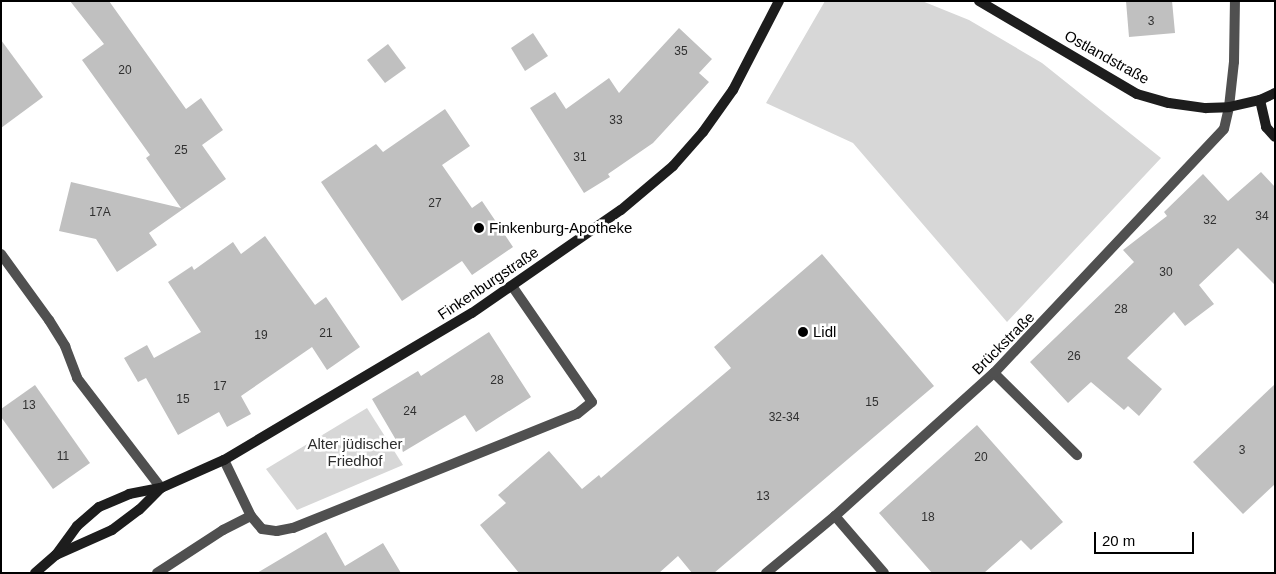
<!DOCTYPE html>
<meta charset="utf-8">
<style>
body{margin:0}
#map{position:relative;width:1276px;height:574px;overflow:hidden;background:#fff;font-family:Helvetica,sans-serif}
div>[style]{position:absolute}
.green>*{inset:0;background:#d7d7d7}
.building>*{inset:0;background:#c0c0c0}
.lane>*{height:10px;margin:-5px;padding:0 5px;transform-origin:5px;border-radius:5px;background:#505050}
.street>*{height:10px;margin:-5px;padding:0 5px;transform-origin:5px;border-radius:5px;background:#505050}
.secondary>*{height:10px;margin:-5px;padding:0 5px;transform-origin:5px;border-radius:5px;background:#1d1d1d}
.dots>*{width:14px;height:14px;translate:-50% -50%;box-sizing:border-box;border:2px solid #fff;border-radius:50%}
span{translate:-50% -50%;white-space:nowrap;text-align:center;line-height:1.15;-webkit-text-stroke:5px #fff;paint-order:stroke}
.number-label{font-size:12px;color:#303030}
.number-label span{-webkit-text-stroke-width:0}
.street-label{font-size:15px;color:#000}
.poi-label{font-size:15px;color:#000}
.left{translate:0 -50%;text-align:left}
.park-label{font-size:15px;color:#2e2e2e}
.frame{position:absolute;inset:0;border:2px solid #000;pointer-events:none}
.scale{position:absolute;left:1094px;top:532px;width:100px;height:22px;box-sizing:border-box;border:2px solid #000;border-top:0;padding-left:6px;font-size:15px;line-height:18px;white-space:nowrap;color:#000;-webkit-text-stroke:4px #fff;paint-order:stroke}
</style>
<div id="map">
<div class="green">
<i style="clip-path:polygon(825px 1px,922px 1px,969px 20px,1042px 63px,1161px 158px,1007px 322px,853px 143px,766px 103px)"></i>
<i style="clip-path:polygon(367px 408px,403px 465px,297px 510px,266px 469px)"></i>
</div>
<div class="building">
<i style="clip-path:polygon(70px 1px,109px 1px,186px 109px,201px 98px,223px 130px,202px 145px,226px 179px,149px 233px,157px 245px,117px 272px,96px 239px,59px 231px,71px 182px,181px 208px,146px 158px,150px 155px,82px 60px,104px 44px)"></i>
<i style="clip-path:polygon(1126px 1px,1172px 1px,1175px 33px,1129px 37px)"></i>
<i style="clip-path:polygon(679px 28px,712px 59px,699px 73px,709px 82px,653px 143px,608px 174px,610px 177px,584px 193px,530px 108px,555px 92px,566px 109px,609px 78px,619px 93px)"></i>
<i style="clip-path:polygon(533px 33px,548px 56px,525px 71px,511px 48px)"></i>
<i style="clip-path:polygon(1px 40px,43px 97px,1px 128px)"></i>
<i style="clip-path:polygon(388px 44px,406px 68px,385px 83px,367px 60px)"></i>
<i style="clip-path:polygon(445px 109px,470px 146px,442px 165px,472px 208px,482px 201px,513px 247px,472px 275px,462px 261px,402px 301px,321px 182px,376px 144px,383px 152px)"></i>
<i style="clip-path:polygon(1261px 172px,1275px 187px,1275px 285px,1238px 248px,1199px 285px,1214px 304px,1185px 326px,1174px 312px,1127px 358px,1162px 389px,1139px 416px,1128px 406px,1124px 410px,1091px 382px,1068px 403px,1030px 362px,1134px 262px,1123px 250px,1167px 216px,1164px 212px,1203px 174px,1228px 201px)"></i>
<i style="clip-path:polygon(265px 236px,315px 305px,326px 297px,360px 347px,327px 370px,312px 347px,241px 396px,251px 414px,227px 427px,219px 412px,178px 435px,146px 378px,138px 382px,124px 358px,147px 345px,154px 358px,201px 332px,168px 282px,192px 266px,194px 270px,233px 242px,241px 254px)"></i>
<i style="clip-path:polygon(822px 254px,934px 386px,714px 573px,692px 573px,678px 556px,659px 573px,519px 573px,480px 525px,506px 503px,498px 495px,549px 451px,582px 489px,599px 475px,601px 478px,731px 368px,714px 347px)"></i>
<i style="clip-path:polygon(489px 332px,531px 397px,476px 432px,465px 415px,403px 452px,372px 399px,418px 371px,421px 376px)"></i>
<i style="clip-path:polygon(1275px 384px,1275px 484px,1243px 514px,1193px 462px)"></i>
<i style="clip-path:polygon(35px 385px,90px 463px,53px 489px,1px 417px,1px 409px)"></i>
<i style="clip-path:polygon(977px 425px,1063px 522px,1031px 550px,1021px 540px,984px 573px,932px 573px,879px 513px)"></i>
<i style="clip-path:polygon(326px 532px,345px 566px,383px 543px,401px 573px,257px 573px)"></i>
</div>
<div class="lane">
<i style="left:1px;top:254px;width:82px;rotate:54deg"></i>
<i style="left:49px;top:320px;width:31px;rotate:58deg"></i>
<i style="left:65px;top:346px;width:34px;rotate:69deg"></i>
<i style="left:77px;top:378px;width:138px;rotate:52.6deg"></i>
<i style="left:994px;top:373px;width:117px;rotate:44.7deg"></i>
<i style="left:224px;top:460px;width:62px;rotate:64.3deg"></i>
<i style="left:251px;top:516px;width:17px;rotate:50deg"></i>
<i style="left:262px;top:529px;width:15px;rotate:8deg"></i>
<i style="left:277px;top:531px;width:16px;rotate:-11deg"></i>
<i style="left:293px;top:528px;width:306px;rotate:-21.9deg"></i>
<i style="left:577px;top:414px;width:19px;rotate:-39deg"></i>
<i style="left:592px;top:402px;width:141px;rotate:-124.6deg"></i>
<i style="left:157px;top:573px;width:79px;rotate:-33.1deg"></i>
<i style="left:223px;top:530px;width:31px;rotate:-27deg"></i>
</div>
<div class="street">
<i style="left:835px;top:516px;width:75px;rotate:49.3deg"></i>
<i style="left:766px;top:573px;width:89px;rotate:-39.6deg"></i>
<i style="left:835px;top:516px;width:214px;rotate:-42deg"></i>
<i style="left:994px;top:373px;width:335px;rotate:-46.7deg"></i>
<i style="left:1224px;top:129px;width:23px;rotate:-77deg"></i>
<i style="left:1229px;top:107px;width:45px;rotate:-83.7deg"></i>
<i style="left:1234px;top:62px;width:61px;rotate:-89.1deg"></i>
</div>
<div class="secondary">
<i style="left:979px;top:1px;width:183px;rotate:30.5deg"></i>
<i style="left:1137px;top:94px;width:33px;rotate:16deg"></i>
<i style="left:1169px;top:103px;width:37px;rotate:8deg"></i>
<i style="left:1206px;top:108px;width:23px;rotate:-2deg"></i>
<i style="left:1229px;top:107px;width:32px;rotate:-13deg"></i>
<i style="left:1260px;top:100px;width:17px;rotate:-25deg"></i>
<i style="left:1260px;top:100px;width:28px;rotate:77deg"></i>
<i style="left:1266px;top:127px;width:13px;rotate:48deg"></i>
<i style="left:56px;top:555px;width:61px;rotate:-24.1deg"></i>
<i style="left:112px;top:530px;width:34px;rotate:-37deg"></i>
<i style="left:139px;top:510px;width:31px;rotate:-45deg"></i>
<i style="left:35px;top:573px;width:28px;rotate:-41deg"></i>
<i style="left:56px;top:555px;width:36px;rotate:-54deg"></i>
<i style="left:77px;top:526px;width:29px;rotate:-41deg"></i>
<i style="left:99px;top:507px;width:33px;rotate:-23deg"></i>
<i style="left:129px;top:494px;width:33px;rotate:-11deg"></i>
<i style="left:161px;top:488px;width:69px;rotate:-24deg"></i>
<i style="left:224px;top:460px;width:288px;rotate:-30.7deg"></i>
<i style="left:472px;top:313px;width:181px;rotate:-34.7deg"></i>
<i style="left:621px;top:210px;width:68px;rotate:-40.2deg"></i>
<i style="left:673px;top:166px;width:45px;rotate:-48.6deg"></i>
<i style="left:703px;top:132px;width:52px;rotate:-54.5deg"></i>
<i style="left:733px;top:90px;width:100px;rotate:-62.7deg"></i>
</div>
<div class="dots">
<i style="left:479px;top:228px;background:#000"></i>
<i style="left:803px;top:332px;background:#000"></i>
</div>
<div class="number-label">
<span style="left:1151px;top:22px">3</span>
<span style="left:681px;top:52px">35</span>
<span style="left:125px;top:71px">20</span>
<span style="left:616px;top:121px">33</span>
<span style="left:181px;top:151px">25</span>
<span style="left:580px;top:158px">31</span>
<span style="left:435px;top:204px">27</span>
<span style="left:100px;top:213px">17A</span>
<span style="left:1262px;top:217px">34</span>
<span style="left:1210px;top:221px">32</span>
<span style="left:1166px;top:273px">30</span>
<span style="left:1121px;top:310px">28</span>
<span style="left:326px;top:334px">21</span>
<span style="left:261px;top:336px">19</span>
<span style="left:1074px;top:357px">26</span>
<span style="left:497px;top:381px">28</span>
<span style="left:220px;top:387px">17</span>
<span style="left:183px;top:400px">15</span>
<span style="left:872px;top:403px">15</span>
<span style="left:29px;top:406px">13</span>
<span style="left:410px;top:412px">24</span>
<span style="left:784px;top:418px">32-34</span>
<span style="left:1242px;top:451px">3</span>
<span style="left:63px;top:457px">11</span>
<span style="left:981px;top:458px">20</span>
<span style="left:763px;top:497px">13</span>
<span style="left:928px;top:518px">18</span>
</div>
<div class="street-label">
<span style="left:1107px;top:57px;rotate:29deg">Ostlandstraße</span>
<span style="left:488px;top:283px;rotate:-34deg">Finkenburgstraße</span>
<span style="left:1003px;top:343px;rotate:-45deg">Brückstraße</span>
</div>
<div class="poi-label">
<span class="left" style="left:489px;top:228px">Finkenburg-Apotheke</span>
<span class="left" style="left:813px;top:332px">Lidl</span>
</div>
<div class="park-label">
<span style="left:355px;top:452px">Alter jüdischer<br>Friedhof</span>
</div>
<div class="frame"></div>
<div class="scale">20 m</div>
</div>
